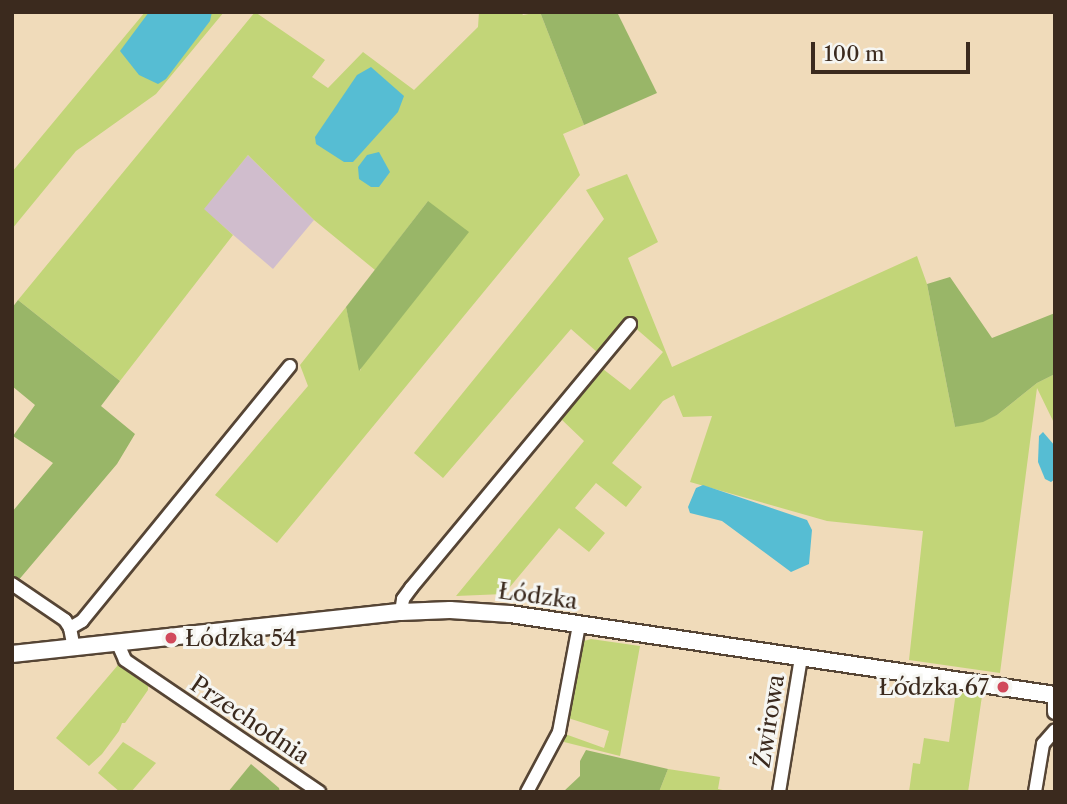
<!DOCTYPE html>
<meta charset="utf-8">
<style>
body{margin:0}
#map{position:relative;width:1067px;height:804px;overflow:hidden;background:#f0dbba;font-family:"Libre Caslon Text",serif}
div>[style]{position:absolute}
.industrial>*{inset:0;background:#d0bdcd}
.green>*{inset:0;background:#c2d578}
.forest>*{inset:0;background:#99b668}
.water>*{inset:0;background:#56bdd3}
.roads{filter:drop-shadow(2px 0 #564535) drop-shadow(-2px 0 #564535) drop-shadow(0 2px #564535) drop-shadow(0 -2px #564535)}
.minor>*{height:12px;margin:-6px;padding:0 6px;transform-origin:6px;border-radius:6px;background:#fff}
.tertiary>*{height:14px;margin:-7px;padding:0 7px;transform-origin:7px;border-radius:7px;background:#fff}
.secondary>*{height:16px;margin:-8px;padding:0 8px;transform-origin:8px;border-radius:8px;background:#fff}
.dots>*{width:19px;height:19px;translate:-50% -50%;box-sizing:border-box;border:4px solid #f6f6f2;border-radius:50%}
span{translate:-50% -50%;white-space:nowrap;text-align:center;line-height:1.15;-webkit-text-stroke:6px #f6f6f2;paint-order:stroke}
.street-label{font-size:23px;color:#3b2a1e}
.poi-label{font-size:23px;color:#3b2a1e}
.left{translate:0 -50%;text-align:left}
.right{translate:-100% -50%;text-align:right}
.frame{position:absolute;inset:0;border:14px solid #3b2a1e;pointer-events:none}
.scale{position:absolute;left:811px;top:42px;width:159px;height:32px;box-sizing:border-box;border:4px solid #3b2a1e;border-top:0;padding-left:9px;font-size:21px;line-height:24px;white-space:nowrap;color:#3b2a1e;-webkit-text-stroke:5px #f6f6f2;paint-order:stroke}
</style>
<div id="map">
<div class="industrial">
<i style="clip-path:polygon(248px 155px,314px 220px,273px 269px,203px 209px)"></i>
</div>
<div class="green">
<i style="clip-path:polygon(145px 12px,224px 12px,156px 94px,76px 151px,12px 229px,12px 172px)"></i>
<i style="clip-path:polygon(255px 12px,325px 60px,312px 77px,328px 88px,363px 52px,414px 90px,478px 27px,479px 12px,521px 12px,523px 15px,540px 12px,584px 125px,563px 134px,580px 175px,277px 543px,215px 495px,308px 386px,300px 365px,346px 307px,360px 371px,428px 201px,375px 270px,314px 220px,248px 155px,204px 209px,233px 235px,120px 381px,18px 300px)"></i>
<i style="clip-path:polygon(627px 174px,658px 242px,628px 258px,672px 367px,917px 256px,927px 284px,955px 427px,997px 415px,1037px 383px,1055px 374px,1055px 425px,1037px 388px,1000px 673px,909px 660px,923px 531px,827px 521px,690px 482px,712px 416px,683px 417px,674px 395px,663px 401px,612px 463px,642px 487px,626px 507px,596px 483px,575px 508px,605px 533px,589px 552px,559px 528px,504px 594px,456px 596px,584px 441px,560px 418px,603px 369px,630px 390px,663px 352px,625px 319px,597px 352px,571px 329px,443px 478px,414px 453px,604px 219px,586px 190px)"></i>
<i style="clip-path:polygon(591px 639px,640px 646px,620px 756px,564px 742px,565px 734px,604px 748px,609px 731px,568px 718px,580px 648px,584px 641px)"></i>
<i style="clip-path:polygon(118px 665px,148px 686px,148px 690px,125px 723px,122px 723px,119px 731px,102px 754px,89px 766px,56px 738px)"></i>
<i style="clip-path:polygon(956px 692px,982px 696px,968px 792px,909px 792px,913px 763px,920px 764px,924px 738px,949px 742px)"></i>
<i style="clip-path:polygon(123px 742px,156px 763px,131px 792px,120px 792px,98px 773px)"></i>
<i style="clip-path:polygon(668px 769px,720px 777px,718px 789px,732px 792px,659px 792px)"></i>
</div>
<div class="forest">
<i style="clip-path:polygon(540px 12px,617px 12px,657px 93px,584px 125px)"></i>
<i style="clip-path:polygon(428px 201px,469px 232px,359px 371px,346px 307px)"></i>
<i style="clip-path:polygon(950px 277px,992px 338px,1055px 313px,1055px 374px,1037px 383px,997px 415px,983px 422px,955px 427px,927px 284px)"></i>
<i style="clip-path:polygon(18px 300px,120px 381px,101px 406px,135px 434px,117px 464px,17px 582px,12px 578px,12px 512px,53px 463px,13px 436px,35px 405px,12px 386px,12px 308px)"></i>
<i style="clip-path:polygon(586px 750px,668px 769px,659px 792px,563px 792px,580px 776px,580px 761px)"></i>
<i style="clip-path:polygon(251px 764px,279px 788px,280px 792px,228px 792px)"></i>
</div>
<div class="water">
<i style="clip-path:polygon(149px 12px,212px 12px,210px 21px,166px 79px,158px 84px,139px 75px,120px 51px)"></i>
<i style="clip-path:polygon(371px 67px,404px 96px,398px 112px,353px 162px,344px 162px,316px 144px,315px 137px,357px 75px)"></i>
<i style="clip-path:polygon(379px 152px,390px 172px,379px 187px,371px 187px,359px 179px,358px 167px,367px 155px)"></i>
<i style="clip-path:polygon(1043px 432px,1055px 446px,1055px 479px,1051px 482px,1045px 479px,1038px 462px,1039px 436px)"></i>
<i style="clip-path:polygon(703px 485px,807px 520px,812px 530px,809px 564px,791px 572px,722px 521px,690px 513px,688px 507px,696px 488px)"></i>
</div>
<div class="roads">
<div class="minor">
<i style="left:12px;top:584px;width:64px;rotate:34.2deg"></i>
<i style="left:65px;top:620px;width:9px;rotate:58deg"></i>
<i style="left:70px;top:628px;width:20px;rotate:79deg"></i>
<i style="left:401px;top:612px;width:13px;rotate:-81deg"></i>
<i style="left:403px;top:599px;width:14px;rotate:-54deg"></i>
<i style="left:411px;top:588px;width:343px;rotate:-50.3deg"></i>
<i style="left:70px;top:628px;width:14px;rotate:-30deg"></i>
<i style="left:82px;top:621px;width:329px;rotate:-50.8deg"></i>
<i style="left:118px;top:644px;width:17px;rotate:66deg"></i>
<i style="left:125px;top:660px;width:235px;rotate:34.2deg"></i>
<i style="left:527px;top:792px;width:68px;rotate:-61.9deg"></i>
<i style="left:559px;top:732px;width:109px;rotate:-79.4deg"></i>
<i style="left:779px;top:792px;width:136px;rotate:-80.7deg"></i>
<i style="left:1035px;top:792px;width:49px;rotate:-80.5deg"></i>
<i style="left:1043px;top:744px;width:18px;rotate:-49deg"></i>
</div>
<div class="tertiary">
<i style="left:1055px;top:695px;width:17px;rotate:90deg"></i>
</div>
<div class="secondary">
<i style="left:12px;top:654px;width:391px;rotate:-6.2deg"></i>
<i style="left:401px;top:612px;width:49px;rotate:-2.3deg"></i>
<i style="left:450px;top:610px;width:60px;rotate:3.8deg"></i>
<i style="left:510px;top:614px;width:551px;rotate:8.45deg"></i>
</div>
</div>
<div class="dots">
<i style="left:171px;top:638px;background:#d1495b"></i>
<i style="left:1003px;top:687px;background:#d1495b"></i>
</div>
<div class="street-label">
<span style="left:538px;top:596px;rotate:8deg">Łódzka</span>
<span style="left:250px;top:720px;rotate:34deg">Przechodnia</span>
<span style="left:769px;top:721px;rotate:-81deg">Żwirowa</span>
</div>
<div class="poi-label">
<span class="left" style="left:185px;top:638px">Łódzka 54</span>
<span class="right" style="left:989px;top:687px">Łódzka 67</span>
</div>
<div class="frame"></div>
<div class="scale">100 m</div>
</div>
